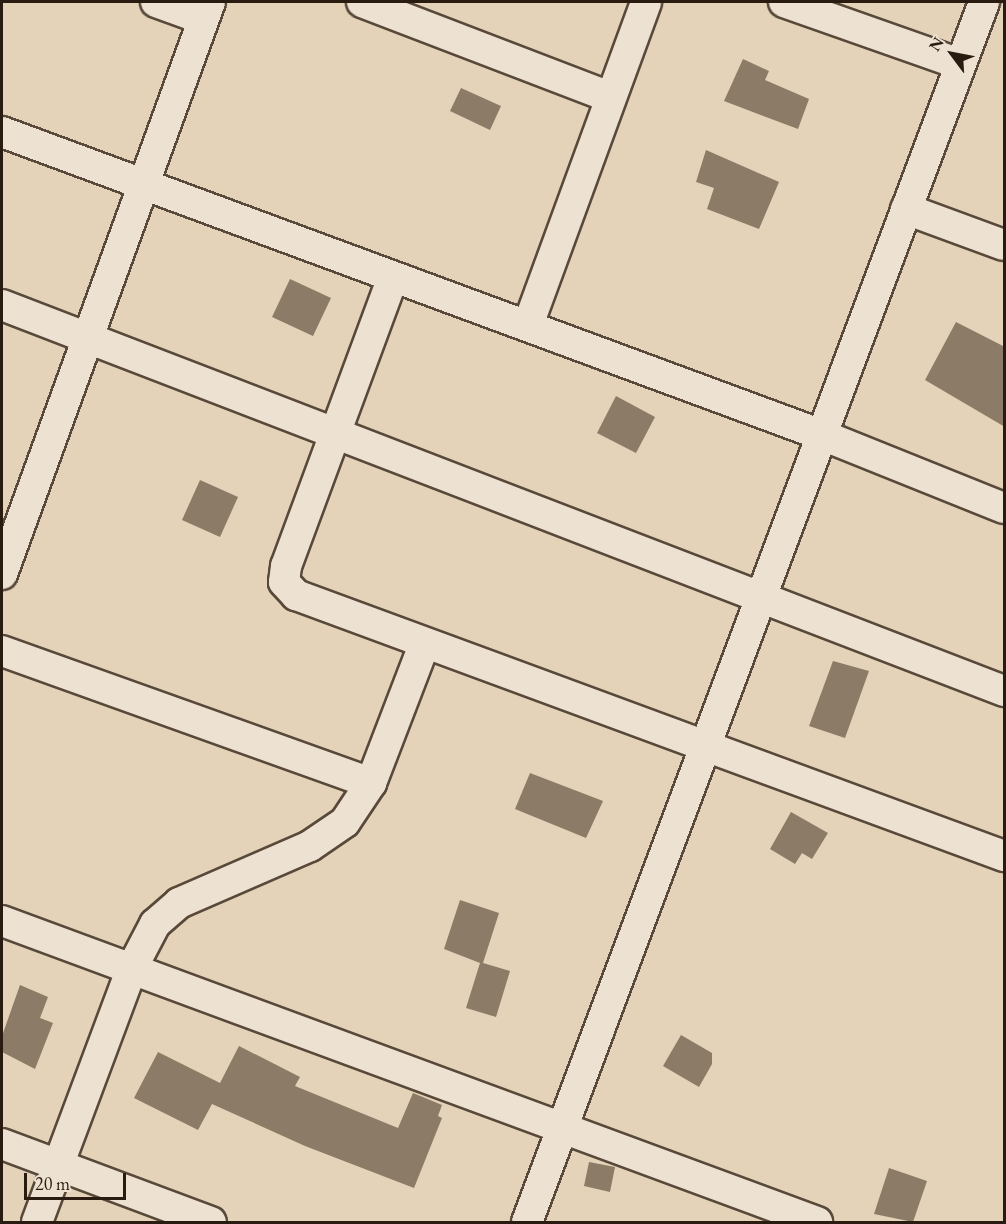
<!DOCTYPE html>
<style>
body{margin:0}
#map{position:relative;width:1006px;height:1224px;overflow:hidden;background:#e4d3b8;font-family:"EB Garamond",serif}
div>[style]{position:absolute}
.building>*{inset:0;background:#8b7b67}
.roads{filter:drop-shadow(2px 0 #58493a) drop-shadow(-2px 0 #58493a) drop-shadow(0 2px #58493a) drop-shadow(0 -2px #58493a)}
.minor>*{height:30px;margin:-15px;padding:0 15px;transform-origin:15px;border-radius:15px;background:#ede2d1}
span{translate:-50% -50%;white-space:nowrap;text-align:center;line-height:1.15;-webkit-text-stroke:4.5px #ede2d1;paint-order:stroke}
.frame{position:absolute;inset:0;border:3px solid #2a1b10;pointer-events:none}
.north{position:absolute;left:922px;top:24px;width:60px;height:60px;-webkit-text-stroke:4px #ede2d1;paint-order:stroke;rotate:302deg;font-size:16px;font-weight:700;line-height:24px;text-align:center;color:#2a1b10}
.north::after{content:'';display:block;margin:auto;width:21px;height:27px;background:#2a1b10;clip-path:polygon(50% 0,100% 100%,50% 72%,0 100%)}
.scale{position:absolute;left:24px;top:1173px;width:102px;height:27px;box-sizing:border-box;border:3px solid #2a1b10;border-top:0;padding-left:8px;font-size:18px;line-height:21px;white-space:nowrap;color:#2a1b10;-webkit-text-stroke:4px #ede2d1;paint-order:stroke}
</style>
<div id="map">
<div class="building">
<i style="clip-path:polygon(743px 59px,769px 71px,765px 80px,809px 99px,798px 129px,724px 101px)"></i>
<i style="clip-path:polygon(461px 88px,501px 106px,490px 130px,450px 111px)"></i>
<i style="clip-path:polygon(706px 150px,779px 182px,759px 229px,707px 209px,714px 188px,696px 182px)"></i>
<i style="clip-path:polygon(290px 279px,331px 298px,313px 336px,272px 317px)"></i>
<i style="clip-path:polygon(956px 322px,1005px 347px,1005px 427px,925px 380px)"></i>
<i style="clip-path:polygon(616px 396px,655px 417px,636px 453px,597px 433px)"></i>
<i style="clip-path:polygon(200px 480px,238px 497px,220px 537px,182px 520px)"></i>
<i style="clip-path:polygon(833px 661px,869px 671px,845px 738px,809px 726px)"></i>
<i style="clip-path:polygon(530px 773px,603px 801px,586px 838px,515px 809px)"></i>
<i style="clip-path:polygon(791px 812px,828px 833px,812px 859px,802px 853px,795px 864px,770px 849px)"></i>
<i style="clip-path:polygon(460px 900px,499px 913px,483px 963px,510px 971px,496px 1017px,466px 1008px,480px 963px,444px 949px)"></i>
<i style="clip-path:polygon(20px 985px,48px 997px,40px 1018px,53px 1023px,35px 1069px,2px 1052px,2px 1036px)"></i>
<i style="clip-path:polygon(681px 1035px,712px 1053px,712px 1064px,699px 1087px,663px 1066px)"></i>
<i style="clip-path:polygon(239px 1046px,300px 1077px,295px 1086px,398px 1128px,413px 1093px,442px 1105px,438px 1116px,442px 1118px,414px 1188px,305px 1146px,212px 1104px,198px 1130px,134px 1098px,158px 1052px,220px 1083px)"></i>
<i style="clip-path:polygon(589px 1162px,615px 1167px,610px 1192px,584px 1186px)"></i>
<i style="clip-path:polygon(889px 1168px,927px 1181px,913px 1222px,874px 1214px)"></i>
</div>
<div class="roads">
<div class="minor">
<i style="left:156px;top:2px;width:50px;rotate:19.9deg"></i>
<i style="left:362px;top:2px;width:265px;rotate:21deg"></i>
<i style="left:784px;top:2px;width:187px;rotate:19.4deg"></i>
<i style="left:2px;top:132px;width:874px;rotate:20.28deg"></i>
<i style="left:822px;top:435px;width:196px;rotate:21.9deg"></i>
<i style="left:906px;top:209px;width:104px;rotate:20.2deg"></i>
<i style="left:393px;top:277px;width:308px;rotate:110.3deg"></i>
<i style="left:286px;top:566px;width:16px;rotate:97deg"></i>
<i style="left:284px;top:582px;width:18px;rotate:47deg"></i>
<i style="left:296px;top:595px;width:755px;rotate:20.24deg"></i>
<i style="left:2px;top:305px;width:1074px;rotate:21.07deg"></i>
<i style="left:528px;top:325px;width:344px;rotate:-69.9deg"></i>
<i style="left:2px;top:574px;width:609px;rotate:-70.02deg"></i>
<i style="left:2px;top:651px;width:392px;rotate:19.7deg"></i>
<i style="left:2px;top:921px;width:869px;rotate:20.27deg"></i>
<i style="left:2px;top:1144px;width:223px;rotate:20.5deg"></i>
<i style="left:37px;top:1222px;width:271px;rotate:-69.5deg"></i>
<i style="left:132px;top:968px;width:50px;rotate:-62.4deg"></i>
<i style="left:155px;top:924px;width:32px;rotate:-41deg"></i>
<i style="left:179px;top:903px;width:143px;rotate:-23.5deg"></i>
<i style="left:310px;top:846px;width:42px;rotate:-34.4deg"></i>
<i style="left:345px;top:822px;width:47px;rotate:-56.3deg"></i>
<i style="left:371px;top:783px;width:148px;rotate:-69deg"></i>
<i style="left:527px;top:1222px;width:1303px;rotate:-69.46deg"></i>
</div>
</div>
<div class="frame"></div>
<div class="north">N</div>
<div class="scale">20 m</div>
</div>
